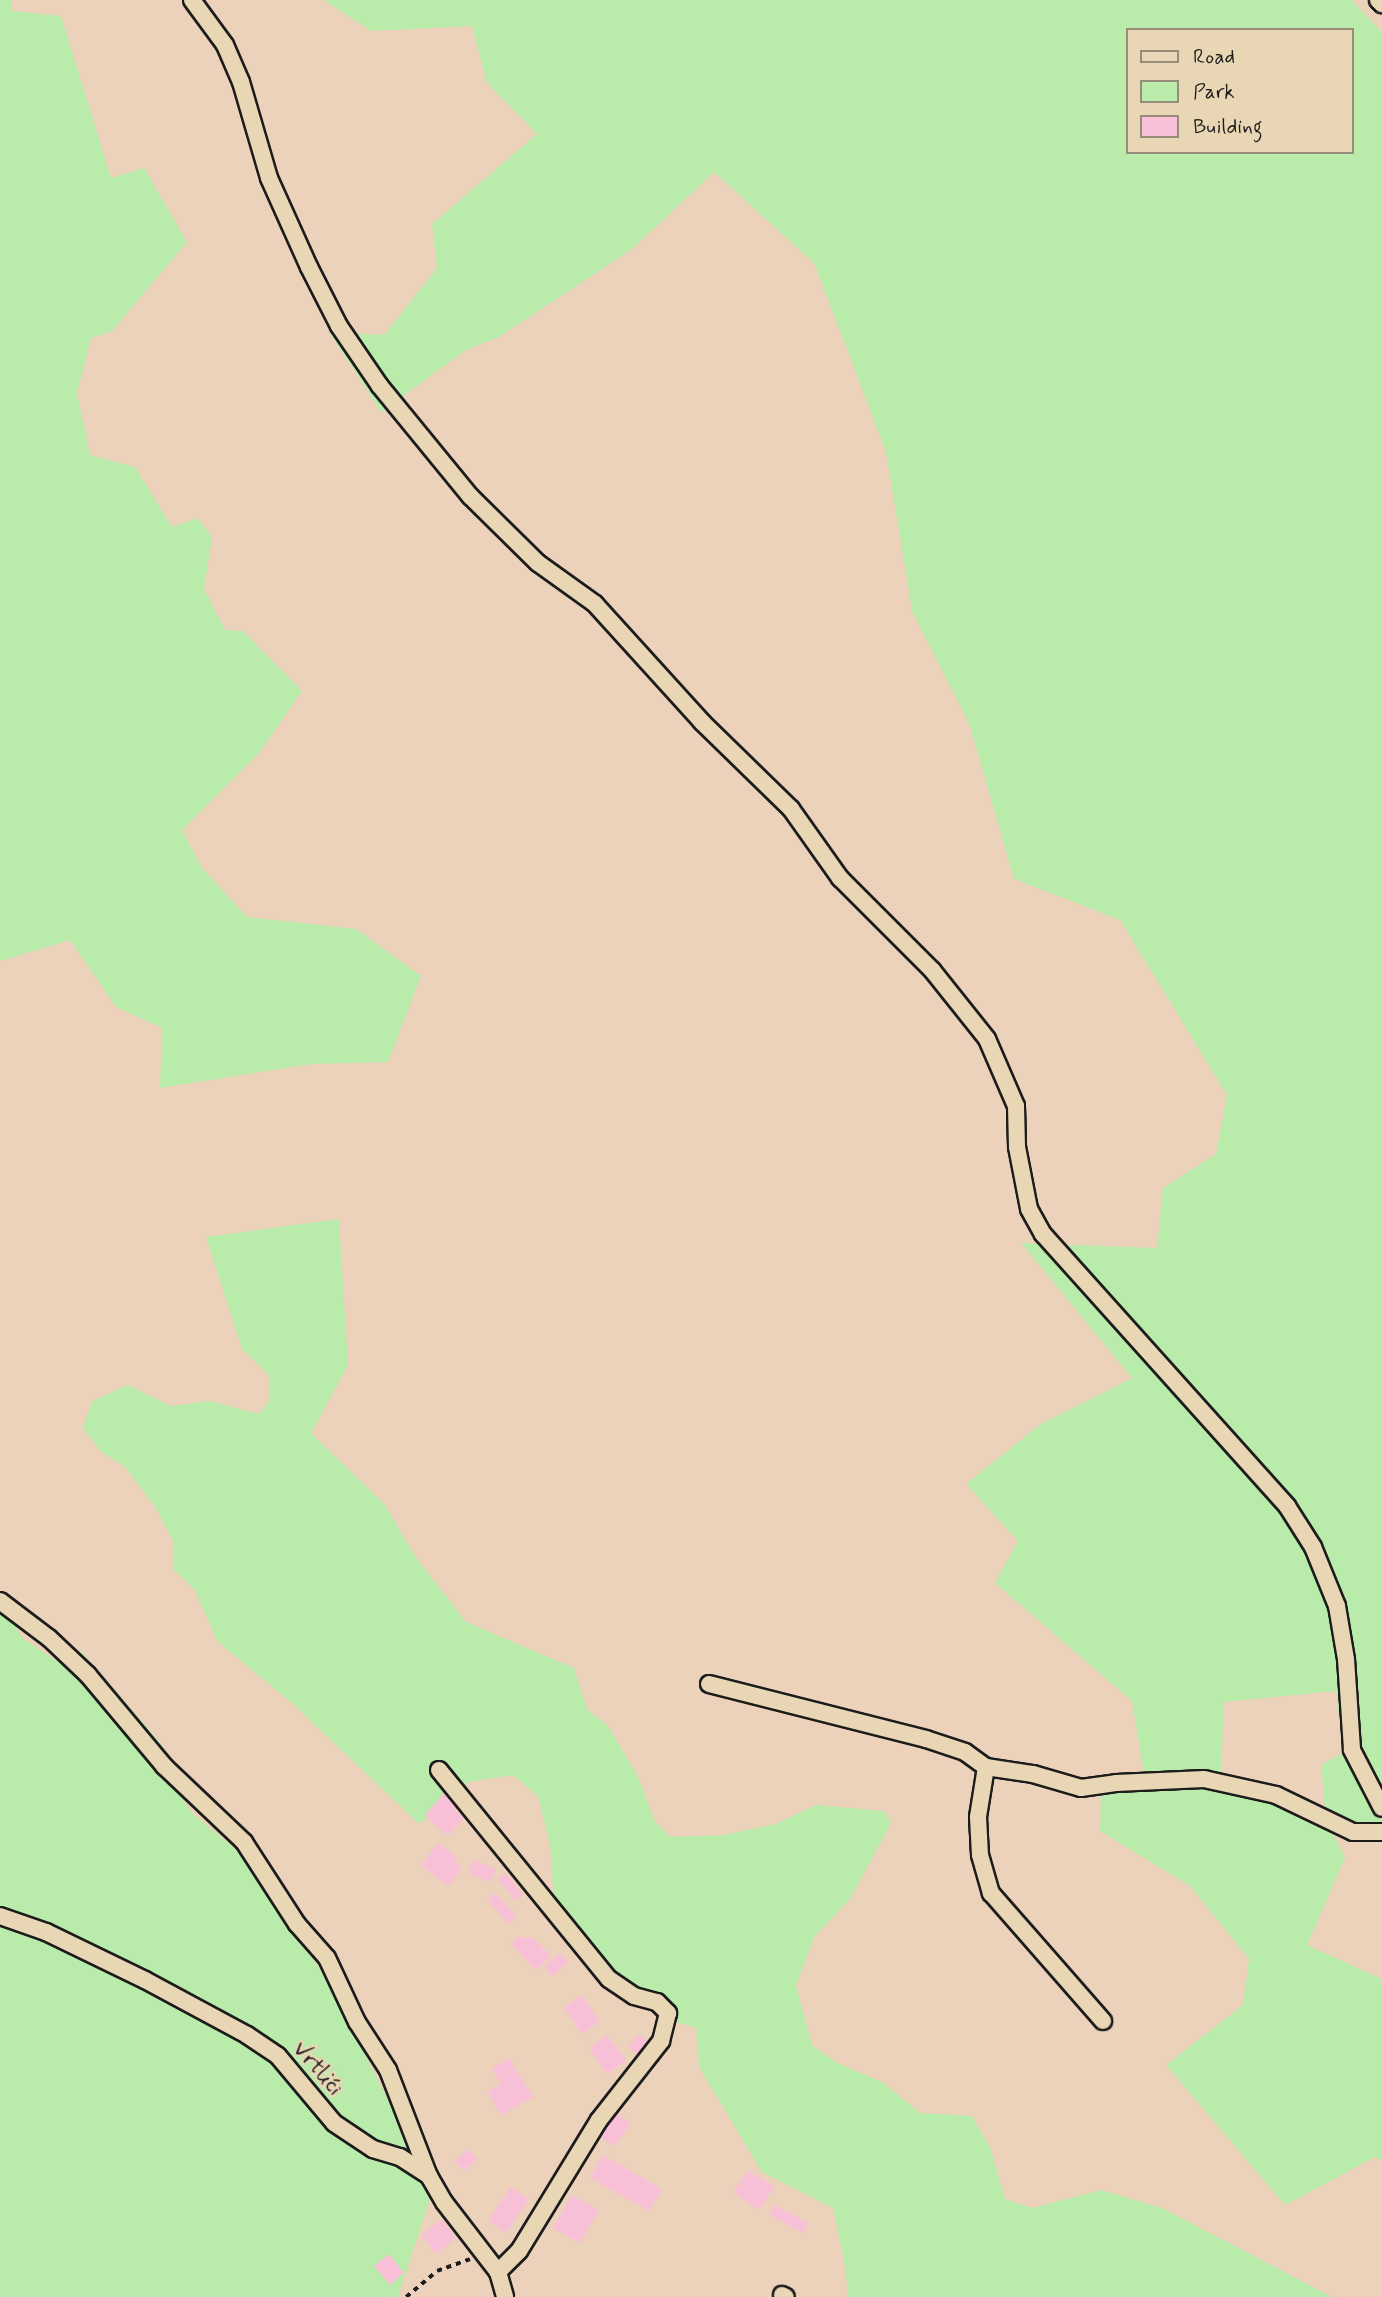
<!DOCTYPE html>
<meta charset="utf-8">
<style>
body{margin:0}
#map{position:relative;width:1382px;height:2297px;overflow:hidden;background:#ecd2bb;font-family:Mynerve,sans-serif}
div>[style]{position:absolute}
.green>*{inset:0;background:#b9ebab}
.building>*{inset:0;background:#f8c0d7}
.path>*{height:3.5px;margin-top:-1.75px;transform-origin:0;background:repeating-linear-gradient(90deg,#1c1c1c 0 5px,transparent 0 10px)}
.roads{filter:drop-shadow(2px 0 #1c1c1c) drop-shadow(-2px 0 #1c1c1c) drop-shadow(0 2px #1c1c1c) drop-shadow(0 -2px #1c1c1c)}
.minor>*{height:16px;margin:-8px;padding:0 8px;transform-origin:8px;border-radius:8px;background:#e9d6b4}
span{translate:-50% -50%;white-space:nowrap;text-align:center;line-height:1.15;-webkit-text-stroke:5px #e9d6b4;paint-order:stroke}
.street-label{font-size:23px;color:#1c1c1c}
.legend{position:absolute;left:1126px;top:28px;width:228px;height:126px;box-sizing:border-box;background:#e9d6b4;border:2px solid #978c77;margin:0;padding:9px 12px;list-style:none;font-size:21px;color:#1c1c1c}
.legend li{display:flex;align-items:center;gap:14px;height:35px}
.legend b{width:35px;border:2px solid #978c77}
</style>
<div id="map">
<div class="green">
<i style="clip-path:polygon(0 0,11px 0,11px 11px,61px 16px,111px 178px,144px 168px,187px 242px,112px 331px,91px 338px,77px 393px,90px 455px,135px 467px,172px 527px,198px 518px,212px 537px,204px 589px,225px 630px,243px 631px,302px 691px,259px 753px,182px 830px,202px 868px,247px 917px,356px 929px,421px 976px,388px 1062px,311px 1064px,160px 1088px,162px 1028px,116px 1007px,70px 940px,0 961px)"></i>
<i style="clip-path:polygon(evenodd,324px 0,1351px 0,1382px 32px,1382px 1840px,1360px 1837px,1327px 1821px,1345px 1858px,1307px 1945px,1382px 1979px,1382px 2161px,1375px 2157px,1285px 2205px,1166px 2065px,1243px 2005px,1249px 1959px,1190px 1886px,1100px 1831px,1101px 1791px,1144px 1775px,1132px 1701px,995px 1583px,1018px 1541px,966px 1484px,1041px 1424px,1132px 1378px,1021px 1243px,1157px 1248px,1163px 1188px,1216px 1154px,1227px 1095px,1120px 920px,1014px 879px,969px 723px,912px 611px,886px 452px,814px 263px,714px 172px,632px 249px,499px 337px,466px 350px,381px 412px,329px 332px,384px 335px,437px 268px,432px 224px,537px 134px,487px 83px,472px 26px,371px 31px,324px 0,1128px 30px,1352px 30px,1352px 152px,1128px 152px,1128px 30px,324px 0,1336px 1691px,1343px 1753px,1321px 1765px,1326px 1819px,1256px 1795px,1220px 1788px,1224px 1702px,1336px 1691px)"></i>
<i style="clip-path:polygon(339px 1219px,348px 1365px,311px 1433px,384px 1504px,417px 1559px,466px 1622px,574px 1668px,587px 1709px,608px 1726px,639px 1779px,655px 1822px,670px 1837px,723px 1835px,776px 1824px,816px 1805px,884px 1811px,891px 1823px,850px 1899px,814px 1937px,796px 1986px,812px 2045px,837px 2063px,882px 2082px,920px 2113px,972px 2116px,991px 2150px,1005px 2199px,1032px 2208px,1101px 2190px,1162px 2208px,1332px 2297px,848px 2297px,845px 2265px,833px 2208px,762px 2172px,699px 2067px,696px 2027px,665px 2020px,627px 1998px,554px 1899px,550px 1845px,538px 1796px,513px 1775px,468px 1782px,419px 1824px,294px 1705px,217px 1641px,195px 1590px,174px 1570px,174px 1542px,154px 1505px,124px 1466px,100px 1451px,83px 1428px,92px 1401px,128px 1385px,171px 1406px,210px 1401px,259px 1414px,270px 1400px,270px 1376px,242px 1349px,206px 1237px)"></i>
<i style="clip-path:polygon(0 1599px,22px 1638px,60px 1663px,81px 1651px,164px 1747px,171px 1783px,194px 1815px,246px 1858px,327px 1980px,433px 2189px,398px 2297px,0 2297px)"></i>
</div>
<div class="building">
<i style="clip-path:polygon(445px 1792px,460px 1806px,455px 1810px,464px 1818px,448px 1836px,425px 1815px)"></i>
<i style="clip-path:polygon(438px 1843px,457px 1857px,454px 1862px,462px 1868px,448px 1886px,421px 1865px)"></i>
<i style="clip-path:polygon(474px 1860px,496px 1869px,491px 1882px,468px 1873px)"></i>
<i style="clip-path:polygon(505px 1873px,523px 1895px,515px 1901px,498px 1879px)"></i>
<i style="clip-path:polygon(495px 1893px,517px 1916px,509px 1924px,487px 1900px)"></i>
<i style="clip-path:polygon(518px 1937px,534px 1938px,551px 1956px,536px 1970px,511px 1944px)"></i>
<i style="clip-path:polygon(560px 1953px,568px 1962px,552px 1976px,544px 1966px)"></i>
<i style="clip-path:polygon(582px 1995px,600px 2022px,582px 2034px,564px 2008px)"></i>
<i style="clip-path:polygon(639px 2034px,651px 2043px,641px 2057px,628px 2047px)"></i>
<i style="clip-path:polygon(607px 2035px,626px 2060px,607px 2074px,589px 2048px)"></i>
<i style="clip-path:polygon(509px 2058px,533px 2097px,501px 2115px,487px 2092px,501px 2084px,492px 2069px)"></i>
<i style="clip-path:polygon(614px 2111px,631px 2123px,614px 2147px,596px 2134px)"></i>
<i style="clip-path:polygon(468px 2149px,477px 2159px,464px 2171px,454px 2161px)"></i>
<i style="clip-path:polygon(603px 2155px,662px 2189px,649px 2211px,590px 2178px)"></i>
<i style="clip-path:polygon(748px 2170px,774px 2187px,759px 2210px,733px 2193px)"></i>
<i style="clip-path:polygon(511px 2187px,529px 2200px,506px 2233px,488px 2220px)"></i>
<i style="clip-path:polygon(572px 2195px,599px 2210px,580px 2243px,553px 2228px)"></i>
<i style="clip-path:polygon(775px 2205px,808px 2223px,803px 2233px,769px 2215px)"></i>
<i style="clip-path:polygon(442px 2219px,456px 2238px,436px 2254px,421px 2235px)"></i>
<i style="clip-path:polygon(389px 2254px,404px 2273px,390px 2285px,374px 2266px)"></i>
</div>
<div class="path">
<i style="left:406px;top:2297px;width:40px;rotate:-40deg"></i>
<i style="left:437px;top:2271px;width:35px;rotate:-20deg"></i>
</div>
<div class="roads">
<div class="minor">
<i style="left:192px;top:0;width:56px;rotate:53.7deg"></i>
<i style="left:225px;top:45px;width:40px;rotate:66.6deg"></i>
<i style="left:241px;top:82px;width:100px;rotate:73.7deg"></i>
<i style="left:269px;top:178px;width:98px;rotate:65.8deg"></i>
<i style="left:309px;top:267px;width:66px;rotate:63deg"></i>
<i style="left:339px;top:326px;width:73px;rotate:55.7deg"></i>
<i style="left:380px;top:386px;width:142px;rotate:50.7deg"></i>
<i style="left:470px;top:496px;width:95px;rotate:44.6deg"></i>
<i style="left:538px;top:563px;width:70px;rotate:35.7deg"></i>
<i style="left:595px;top:604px;width:159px;rotate:47.8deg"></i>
<i style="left:702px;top:722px;width:124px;rotate:44.3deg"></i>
<i style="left:791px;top:809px;width:85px;rotate:54.6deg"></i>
<i style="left:840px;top:878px;width:130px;rotate:45deg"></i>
<i style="left:932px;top:970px;width:88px;rotate:51.4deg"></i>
<i style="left:987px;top:1039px;width:73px;rotate:66.6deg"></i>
<i style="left:1016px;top:1106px;width:41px;rotate:88.6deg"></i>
<i style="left:1017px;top:1147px;width:63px;rotate:79deg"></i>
<i style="left:1029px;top:1209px;width:29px;rotate:61deg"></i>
<i style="left:1043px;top:1234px;width:365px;rotate:48.1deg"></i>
<i style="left:1287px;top:1506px;width:49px;rotate:57.6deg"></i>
<i style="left:1313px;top:1547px;width:64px;rotate:67.9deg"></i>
<i style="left:1337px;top:1606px;width:54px;rotate:80.4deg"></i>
<i style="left:1346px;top:1659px;width:91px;rotate:86.2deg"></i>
<i style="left:1352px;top:1750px;width:65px;rotate:62.7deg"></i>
<i style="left:1378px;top:0;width:6px;rotate:45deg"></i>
<i style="left:0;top:1601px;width:61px;rotate:37.1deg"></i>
<i style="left:49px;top:1638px;width:54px;rotate:43.5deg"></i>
<i style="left:88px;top:1675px;width:119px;rotate:50.1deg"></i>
<i style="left:164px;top:1766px;width:110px;rotate:43.5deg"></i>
<i style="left:244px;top:1842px;width:98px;rotate:57.1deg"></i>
<i style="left:297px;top:1924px;width:45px;rotate:48.6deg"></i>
<i style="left:327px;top:1958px;width:71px;rotate:64.9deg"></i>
<i style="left:357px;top:2022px;width:57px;rotate:57.1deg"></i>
<i style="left:388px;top:2070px;width:114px;rotate:68.9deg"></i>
<i style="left:709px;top:1684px;width:224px;rotate:14.2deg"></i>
<i style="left:926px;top:1739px;width:41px;rotate:18.4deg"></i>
<i style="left:965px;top:1752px;width:26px;rotate:36deg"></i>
<i style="left:986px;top:1767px;width:48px;rotate:8.5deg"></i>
<i style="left:1033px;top:1774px;width:50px;rotate:16.3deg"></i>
<i style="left:1081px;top:1788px;width:35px;rotate:-8deg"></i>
<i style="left:1116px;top:1783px;width:88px;rotate:-2.6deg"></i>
<i style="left:1204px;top:1779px;width:74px;rotate:12.5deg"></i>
<i style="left:1276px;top:1795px;width:85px;rotate:25.7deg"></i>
<i style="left:1353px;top:1832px;width:29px"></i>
<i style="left:986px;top:1767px;width:51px;rotate:99.1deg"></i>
<i style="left:978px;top:1817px;width:38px;rotate:87deg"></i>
<i style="left:980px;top:1855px;width:40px;rotate:74deg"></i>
<i style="left:991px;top:1893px;width:170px;rotate:48.8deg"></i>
<i style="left:439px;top:1770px;width:269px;rotate:50.9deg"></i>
<i style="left:609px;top:1979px;width:30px;rotate:34deg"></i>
<i style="left:634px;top:1996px;width:24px;rotate:15deg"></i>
<i style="left:657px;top:2002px;width:16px;rotate:45deg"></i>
<i style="left:668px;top:2013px;width:29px;rotate:104deg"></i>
<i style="left:661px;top:2041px;width:100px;rotate:128.1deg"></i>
<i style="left:599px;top:2120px;width:153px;rotate:121.4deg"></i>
<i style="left:519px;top:2251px;width:30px;rotate:135deg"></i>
<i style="left:0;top:1916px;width:49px;rotate:19.2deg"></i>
<i style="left:46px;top:1932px;width:110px;rotate:25.9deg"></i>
<i style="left:145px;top:1980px;width:116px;rotate:28.3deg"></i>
<i style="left:247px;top:2035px;width:37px;rotate:34deg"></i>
<i style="left:278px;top:2056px;width:87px;rotate:50.1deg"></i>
<i style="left:334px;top:2123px;width:47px;rotate:33.7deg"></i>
<i style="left:373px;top:2149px;width:28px;rotate:17deg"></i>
<i style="left:400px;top:2157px;width:35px;rotate:33deg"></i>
<i style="left:429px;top:2176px;width:30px;rotate:60deg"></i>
<i style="left:444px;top:2202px;width:88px;rotate:52.4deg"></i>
<i style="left:498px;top:2272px;width:26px;rotate:74deg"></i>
<i style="left:782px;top:2295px;width:4px;rotate:27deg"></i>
</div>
</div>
<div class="street-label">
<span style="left:317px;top:2069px;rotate:49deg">Vrtlići</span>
</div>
<ul class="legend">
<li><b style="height:9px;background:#e9d6b4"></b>Road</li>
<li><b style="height:19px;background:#b9ebab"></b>Park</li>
<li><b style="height:19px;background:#f8c0d7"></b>Building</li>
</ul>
</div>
